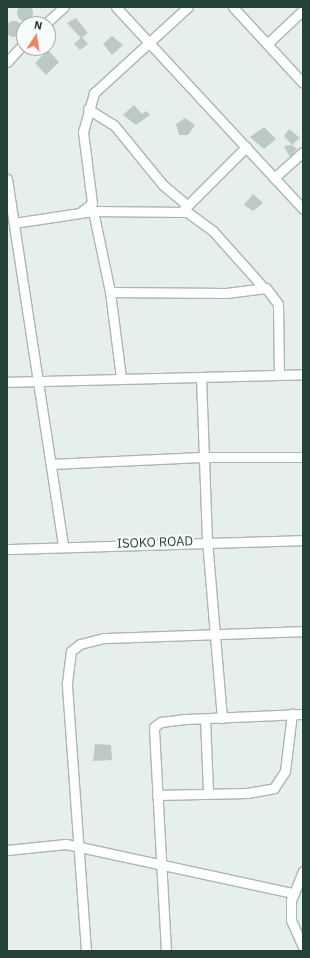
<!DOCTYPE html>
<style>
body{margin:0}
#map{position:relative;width:310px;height:958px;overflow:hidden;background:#e6efeb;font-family:"IBM Plex Sans",sans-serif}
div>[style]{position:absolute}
.building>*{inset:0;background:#bbcac4}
.round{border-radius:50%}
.roads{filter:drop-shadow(1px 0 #a8b8b2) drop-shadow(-1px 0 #a8b8b2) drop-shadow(0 1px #a8b8b2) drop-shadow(0 -1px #a8b8b2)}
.minor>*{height:9px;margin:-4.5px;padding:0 4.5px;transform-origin:4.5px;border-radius:4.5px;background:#fff}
span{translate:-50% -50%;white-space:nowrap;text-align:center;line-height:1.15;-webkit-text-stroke:4px #f7fbf9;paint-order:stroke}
.street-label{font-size:13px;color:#24423a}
.frame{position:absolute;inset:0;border:8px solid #24423a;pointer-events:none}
.north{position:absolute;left:16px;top:16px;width:40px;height:40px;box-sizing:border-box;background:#f7fbf9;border:1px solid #a3b1ad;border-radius:50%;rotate:12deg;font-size:11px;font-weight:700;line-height:16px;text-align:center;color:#24423a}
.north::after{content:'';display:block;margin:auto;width:14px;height:18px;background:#f4845f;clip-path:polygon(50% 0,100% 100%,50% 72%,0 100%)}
</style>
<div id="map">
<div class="building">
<i class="round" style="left:17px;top:5px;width:16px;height:16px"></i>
<i style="clip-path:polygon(76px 18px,88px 33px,81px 38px,67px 23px)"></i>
<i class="round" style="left:6px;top:21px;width:16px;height:16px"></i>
<i style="clip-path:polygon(112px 36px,123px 45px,112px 55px,103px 44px)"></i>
<i style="clip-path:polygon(82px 37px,88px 44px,80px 50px,74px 44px)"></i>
<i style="clip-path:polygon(48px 50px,59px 62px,46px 75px,35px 63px)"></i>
<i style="clip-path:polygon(134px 105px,142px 114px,146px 111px,150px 115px,136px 125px,123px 115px)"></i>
<i style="clip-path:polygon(185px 118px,195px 125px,188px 135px,179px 135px,176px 124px)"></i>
<i style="clip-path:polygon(264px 127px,276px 139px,264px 149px,250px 137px)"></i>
<i style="clip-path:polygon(289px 129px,300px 138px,292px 145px,284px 136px)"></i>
<i style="clip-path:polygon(292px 145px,297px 149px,290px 157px,284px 146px)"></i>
<i style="clip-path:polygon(253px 194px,263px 203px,253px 211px,244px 205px)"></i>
<i style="clip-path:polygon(95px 744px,111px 745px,112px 760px,93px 761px)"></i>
</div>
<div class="roads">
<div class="minor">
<i style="left:116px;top:7px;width:275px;rotate:47.2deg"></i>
<i style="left:233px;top:7px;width:103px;rotate:47.4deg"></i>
<i style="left:45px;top:24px;width:25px;rotate:-42deg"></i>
<i style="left:267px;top:44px;width:50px;rotate:-43.4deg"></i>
<i style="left:7px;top:62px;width:25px;rotate:-48deg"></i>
<i style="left:88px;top:109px;width:31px;rotate:32deg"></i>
<i style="left:114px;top:125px;width:77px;rotate:50.8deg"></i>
<i style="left:163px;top:185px;width:31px;rotate:40deg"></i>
<i style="left:274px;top:178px;width:39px;rotate:-42deg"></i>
<i style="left:7px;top:179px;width:372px;rotate:81.3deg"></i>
<i style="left:184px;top:209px;width:88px;rotate:-45deg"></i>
<i style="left:93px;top:211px;width:83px;rotate:78.1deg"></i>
<i style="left:110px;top:292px;width:87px;rotate:82.7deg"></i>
<i style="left:81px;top:212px;width:14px;rotate:-39deg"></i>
<i style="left:92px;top:203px;width:72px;rotate:-97.2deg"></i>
<i style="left:83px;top:132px;width:41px;rotate:-74.2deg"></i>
<i style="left:94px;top:93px;width:127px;rotate:-42.5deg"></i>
<i style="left:14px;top:223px;width:80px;rotate:-8.6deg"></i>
<i style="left:93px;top:211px;width:94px;rotate:0.6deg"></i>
<i style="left:187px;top:212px;width:32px;rotate:36deg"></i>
<i style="left:213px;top:231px;width:76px;rotate:48.2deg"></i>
<i style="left:110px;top:292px;width:116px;rotate:0.5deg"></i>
<i style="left:226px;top:293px;width:40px;rotate:-7.1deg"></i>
<i style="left:266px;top:288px;width:20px;rotate:53deg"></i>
<i style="left:278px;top:304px;width:69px;rotate:89.2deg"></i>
<i style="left:201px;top:377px;width:163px;rotate:87.9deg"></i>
<i style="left:207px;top:540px;width:179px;rotate:85.2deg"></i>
<i style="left:7px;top:382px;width:296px;rotate:-1.5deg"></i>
<i style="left:51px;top:464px;width:151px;rotate:-2.7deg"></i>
<i style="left:202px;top:457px;width:101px"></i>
<i style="left:7px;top:549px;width:296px;rotate:-1.7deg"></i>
<i style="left:205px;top:719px;width:73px;rotate:87.6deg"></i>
<i style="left:157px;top:795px;width:90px;rotate:-1.3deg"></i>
<i style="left:247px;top:793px;width:27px;rotate:-10deg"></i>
<i style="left:274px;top:788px;width:20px;rotate:-57deg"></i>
<i style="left:285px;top:771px;width:58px;rotate:-83.1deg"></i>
<i style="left:7px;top:850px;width:59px;rotate:-5.8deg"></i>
<i style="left:66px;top:844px;width:231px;rotate:12.2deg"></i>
<i style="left:303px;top:871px;width:31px;rotate:112deg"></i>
<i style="left:291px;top:900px;width:20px;rotate:90deg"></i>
<i style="left:291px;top:920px;width:30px;rotate:66deg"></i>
<i style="left:86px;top:951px;width:269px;rotate:-94.1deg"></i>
<i style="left:67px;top:683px;width:32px;rotate:-83deg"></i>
<i style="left:71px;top:651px;width:11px;rotate:-38deg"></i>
<i style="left:80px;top:644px;width:25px;rotate:-14deg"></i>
<i style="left:104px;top:638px;width:199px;rotate:-2deg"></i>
<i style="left:166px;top:951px;width:224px;rotate:-93.1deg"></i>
<i style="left:154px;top:727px;width:9px;rotate:-36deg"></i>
<i style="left:161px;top:722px;width:24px;rotate:-7deg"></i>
<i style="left:185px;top:719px;width:118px;rotate:-2.4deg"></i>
</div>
</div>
<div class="street-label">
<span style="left:155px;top:543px;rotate:-2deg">ISOKO ROAD</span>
</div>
<div class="frame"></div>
<div class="north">N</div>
</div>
